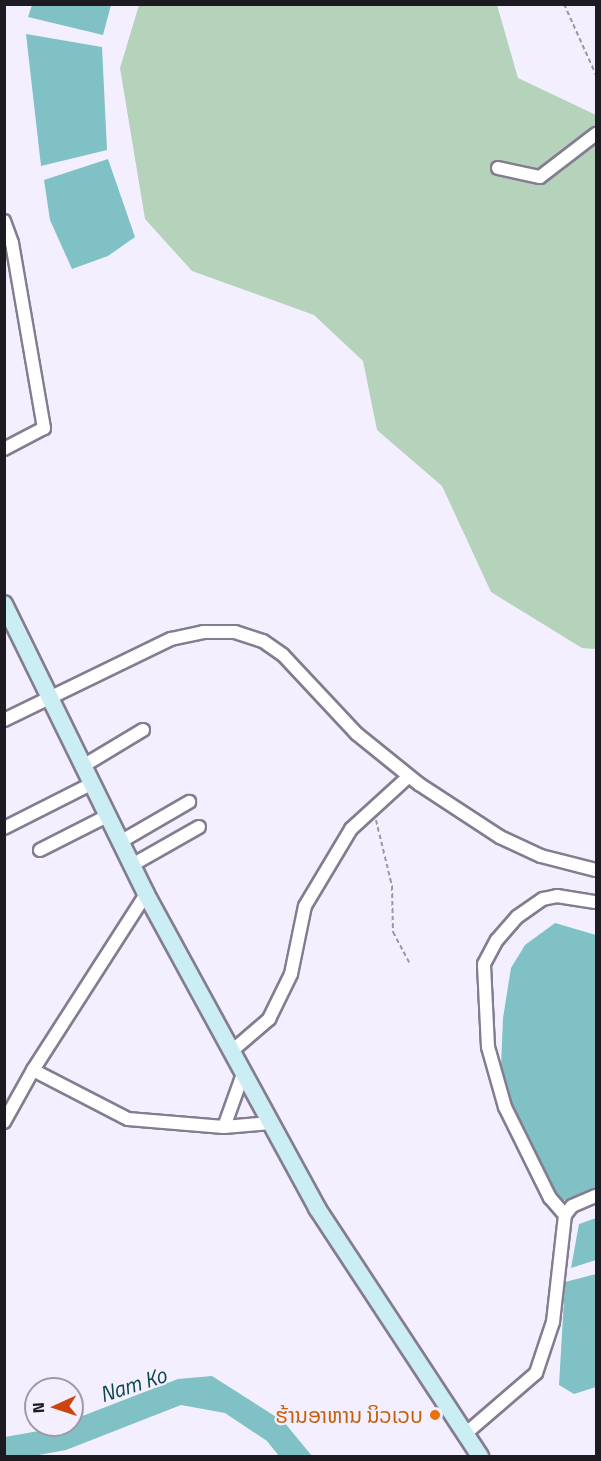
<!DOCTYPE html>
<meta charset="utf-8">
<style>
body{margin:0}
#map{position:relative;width:601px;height:1461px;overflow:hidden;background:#f4efff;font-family:"Titillium Web","Noto Sans Lao",sans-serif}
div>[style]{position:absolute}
.green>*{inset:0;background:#b5d2bb}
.water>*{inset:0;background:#7fc1c5}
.path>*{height:2px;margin-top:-1px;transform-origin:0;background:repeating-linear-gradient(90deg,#9b97a3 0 4.5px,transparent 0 7.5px)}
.roads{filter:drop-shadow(2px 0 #837d8f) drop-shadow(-2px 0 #837d8f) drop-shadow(0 2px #837d8f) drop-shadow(0 -2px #837d8f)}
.street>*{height:12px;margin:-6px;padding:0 6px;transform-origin:6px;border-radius:6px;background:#fff}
.secondary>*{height:16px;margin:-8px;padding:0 8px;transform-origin:8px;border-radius:8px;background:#cbedf4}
.dots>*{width:16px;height:16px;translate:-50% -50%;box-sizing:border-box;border:3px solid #f4efff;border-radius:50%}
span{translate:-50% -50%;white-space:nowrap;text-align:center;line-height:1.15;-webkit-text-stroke:4.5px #f4efff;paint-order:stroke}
.food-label{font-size:21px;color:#c56008}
.right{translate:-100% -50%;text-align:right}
.water-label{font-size:22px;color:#09484b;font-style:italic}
.frame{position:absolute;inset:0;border:6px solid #1d1a21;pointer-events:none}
.north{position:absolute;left:24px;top:1377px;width:60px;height:60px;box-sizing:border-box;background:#f4efff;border:2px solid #9e9aa6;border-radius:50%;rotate:267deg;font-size:16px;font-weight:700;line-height:24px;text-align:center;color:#1d1a21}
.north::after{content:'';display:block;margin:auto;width:21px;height:27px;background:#cb450f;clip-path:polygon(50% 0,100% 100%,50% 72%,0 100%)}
</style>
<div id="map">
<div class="green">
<i style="clip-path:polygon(139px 5px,497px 5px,518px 78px,596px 115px,596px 649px,582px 648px,491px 592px,442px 486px,377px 430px,363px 361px,314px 315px,192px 271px,145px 219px,120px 68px)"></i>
</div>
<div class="water">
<i style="clip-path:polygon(32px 5px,32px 4px,111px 5px,103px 35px,28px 17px)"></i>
<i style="clip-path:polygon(26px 34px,102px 47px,107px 150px,41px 166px)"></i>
<i style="clip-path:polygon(108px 159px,135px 237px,108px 256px,72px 269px,50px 220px,44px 180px)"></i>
<i style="clip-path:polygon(555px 923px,596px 935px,596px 1190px,559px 1202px,515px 1122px,501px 1067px,503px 1018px,511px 968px,525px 945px)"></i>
<i style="clip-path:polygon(596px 1218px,596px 1260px,571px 1268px,579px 1224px)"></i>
<i style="clip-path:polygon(596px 1274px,596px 1387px,574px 1394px,559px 1385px,565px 1282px)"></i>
<i style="clip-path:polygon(212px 1376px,284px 1422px,312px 1456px,279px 1456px,267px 1441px,225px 1413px,181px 1405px,66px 1450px,33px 1456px,5px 1456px,5px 1437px,72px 1425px,72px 1420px,178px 1379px)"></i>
</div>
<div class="path">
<i style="left:564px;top:4px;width:78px;rotate:65.7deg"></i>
<i style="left:376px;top:820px;width:68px;rotate:76.4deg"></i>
<i style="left:392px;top:886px;width:46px;rotate:88.8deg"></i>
<i style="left:393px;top:932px;width:36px;rotate:62deg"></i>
</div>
<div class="roads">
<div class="street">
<i style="left:498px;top:168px;width:43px;rotate:12.1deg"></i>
<i style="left:540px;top:177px;width:71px;rotate:-37.5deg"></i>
<i style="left:4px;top:221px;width:23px;rotate:70deg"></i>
<i style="left:12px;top:243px;width:188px;rotate:80.2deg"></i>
<i style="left:44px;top:428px;width:45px;rotate:152.3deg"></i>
<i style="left:4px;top:720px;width:186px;rotate:-25.9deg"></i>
<i style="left:171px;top:639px;width:33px;rotate:-12deg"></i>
<i style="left:203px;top:632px;width:32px"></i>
<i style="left:235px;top:632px;width:29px;rotate:18deg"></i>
<i style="left:263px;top:641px;width:24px;rotate:35deg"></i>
<i style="left:283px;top:655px;width:108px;rotate:46.9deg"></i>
<i style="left:357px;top:734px;width:80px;rotate:38.9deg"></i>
<i style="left:419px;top:784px;width:97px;rotate:33.2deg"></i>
<i style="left:500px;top:837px;width:45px;rotate:24.9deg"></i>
<i style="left:541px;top:856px;width:57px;rotate:14.3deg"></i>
<i style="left:83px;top:766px;width:70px;rotate:-31deg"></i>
<i style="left:4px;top:828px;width:97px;rotate:-26.8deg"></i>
<i style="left:120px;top:842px;width:80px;rotate:-30.1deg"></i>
<i style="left:40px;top:850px;width:75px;rotate:-26.9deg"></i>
<i style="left:132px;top:865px;width:77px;rotate:-29.6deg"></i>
<i style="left:233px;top:1050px;width:48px;rotate:-40.7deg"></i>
<i style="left:269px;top:1019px;width:50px;rotate:-63.9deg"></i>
<i style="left:291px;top:974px;width:69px;rotate:-78.4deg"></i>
<i style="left:305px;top:906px;width:90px;rotate:-59.1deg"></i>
<i style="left:351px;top:829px;width:77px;rotate:-42.4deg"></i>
<i style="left:33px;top:1070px;width:107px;rotate:27.3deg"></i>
<i style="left:128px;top:1119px;width:96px;rotate:4.8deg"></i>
<i style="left:224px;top:1127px;width:47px;rotate:-4.9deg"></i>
<i style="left:4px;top:1122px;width:60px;rotate:-60.9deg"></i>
<i style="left:33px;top:1070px;width:209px;rotate:-57.3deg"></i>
<i style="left:224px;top:1127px;width:59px;rotate:-70.3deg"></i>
<i style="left:565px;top:1215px;width:23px;rotate:-131deg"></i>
<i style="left:550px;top:1198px;width:102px;rotate:-116.3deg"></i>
<i style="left:505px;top:1107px;width:62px;rotate:-105.8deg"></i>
<i style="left:488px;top:1047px;width:83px;rotate:-92.8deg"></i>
<i style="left:484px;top:964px;width:27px;rotate:-62deg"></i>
<i style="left:497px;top:940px;width:30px;rotate:-49deg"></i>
<i style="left:517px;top:917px;width:32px;rotate:-35deg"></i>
<i style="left:543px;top:899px;width:14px;rotate:-12deg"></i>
<i style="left:557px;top:896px;width:39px;rotate:9deg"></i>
<i style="left:464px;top:1435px;width:95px;rotate:-40.7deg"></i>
<i style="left:536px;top:1373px;width:54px;rotate:-71.6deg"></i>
<i style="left:553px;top:1322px;width:108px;rotate:-83.6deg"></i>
<i style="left:565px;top:1215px;width:11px;rotate:-52deg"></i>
<i style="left:572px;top:1206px;width:26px;rotate:-23deg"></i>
</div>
<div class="secondary">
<i style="left:4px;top:604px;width:323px;rotate:63.9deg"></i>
<i style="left:146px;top:894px;width:358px;rotate:61.4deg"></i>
<i style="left:317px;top:1208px;width:297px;rotate:56.7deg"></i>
</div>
</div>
<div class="dots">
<i style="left:435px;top:1415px;background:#e8710a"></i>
</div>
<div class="food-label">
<span class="right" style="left:423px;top:1415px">ຮ້ານອາຫານ ນິວເວບ</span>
</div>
<div class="water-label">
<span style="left:133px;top:1385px;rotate:-18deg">Nam Ko</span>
</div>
<div class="frame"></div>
<div class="north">N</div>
</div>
